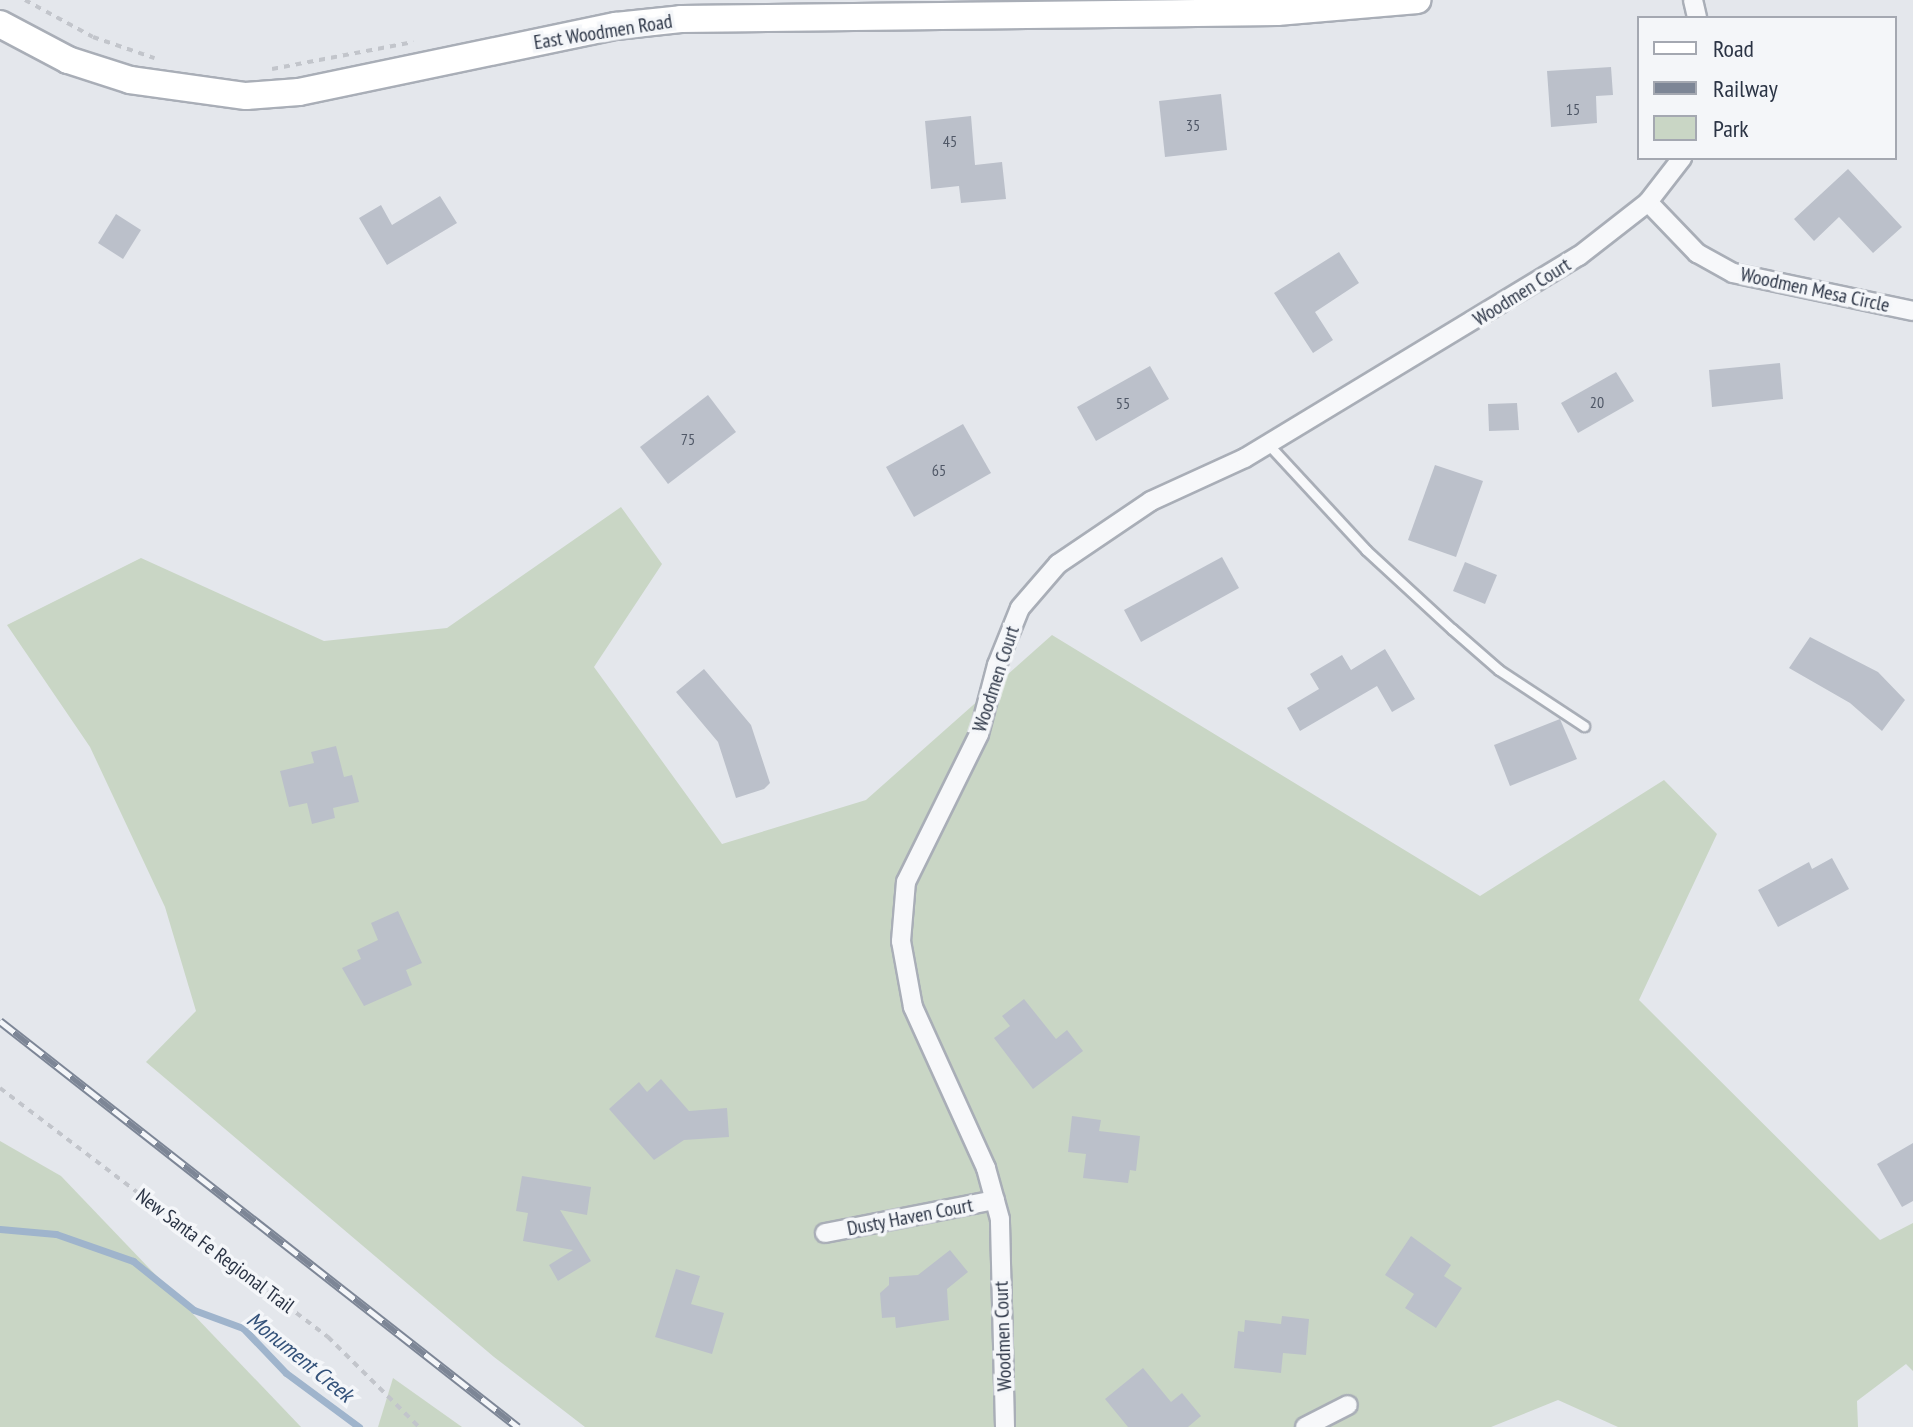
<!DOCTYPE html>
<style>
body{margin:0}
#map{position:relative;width:1913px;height:1427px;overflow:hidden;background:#e4e7ec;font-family:"PT Sans Narrow",sans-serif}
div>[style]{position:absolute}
.green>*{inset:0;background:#c9d6c5}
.stream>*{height:7px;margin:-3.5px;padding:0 3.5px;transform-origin:3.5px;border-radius:3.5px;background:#9fb4cc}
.building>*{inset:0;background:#bbc0ca}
.path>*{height:4px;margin-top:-2px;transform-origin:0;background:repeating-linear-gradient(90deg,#c2c5cb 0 6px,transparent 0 12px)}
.roads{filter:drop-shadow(2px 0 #a9aeb7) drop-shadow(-2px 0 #a9aeb7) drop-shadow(0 2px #a9aeb7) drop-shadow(0 -2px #a9aeb7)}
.lane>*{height:9px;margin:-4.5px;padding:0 4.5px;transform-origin:4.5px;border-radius:4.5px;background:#f7f8fa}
.street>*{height:18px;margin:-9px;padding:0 9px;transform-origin:9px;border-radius:9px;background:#f7f8fa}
.secondary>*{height:26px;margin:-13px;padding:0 13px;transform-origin:13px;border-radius:13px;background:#fff}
.rail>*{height:9px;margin-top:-4.5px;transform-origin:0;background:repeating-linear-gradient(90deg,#f4f6f9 0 18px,#7d8696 0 36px);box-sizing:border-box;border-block:2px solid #7d8696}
span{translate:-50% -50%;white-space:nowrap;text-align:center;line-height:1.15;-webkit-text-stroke:7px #f4f6f9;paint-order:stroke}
.number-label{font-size:16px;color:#4f5766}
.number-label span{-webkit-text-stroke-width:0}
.street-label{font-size:20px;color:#2b3445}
.water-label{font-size:22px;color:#34527a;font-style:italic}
.legend{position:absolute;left:1637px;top:16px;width:260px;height:144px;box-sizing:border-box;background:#f4f6f9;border:2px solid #a4a8b1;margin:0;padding:10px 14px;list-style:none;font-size:24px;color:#2b3445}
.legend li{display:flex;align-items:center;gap:16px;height:40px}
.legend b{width:40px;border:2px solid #a4a8b1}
</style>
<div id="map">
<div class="green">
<i style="clip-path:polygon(621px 507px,662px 564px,594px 667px,722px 844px,866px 800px,1052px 635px,1480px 896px,1664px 780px,1717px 834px,1639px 1000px,1880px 1240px,1913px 1223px,1913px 1371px,1906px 1364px,1857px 1401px,1858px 1427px,1618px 1427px,1558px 1400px,1491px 1427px,585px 1427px,494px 1357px,146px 1062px,196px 1011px,165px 907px,90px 747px,7px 625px,141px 558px,324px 641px,447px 628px)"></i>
<i style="clip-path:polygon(0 1141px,61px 1176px,301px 1427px,0 1427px)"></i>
<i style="clip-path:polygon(393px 1378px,462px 1427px,378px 1427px)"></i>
</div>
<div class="stream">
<i style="left:0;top:1229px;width:56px;rotate:5.1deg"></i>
<i style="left:56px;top:1234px;width:82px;rotate:19.3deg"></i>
<i style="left:133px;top:1261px;width:78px;rotate:38.8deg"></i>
<i style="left:194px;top:1310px;width:52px;rotate:20.2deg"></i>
<i style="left:243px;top:1328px;width:62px;rotate:46.3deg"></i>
<i style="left:286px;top:1373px;width:91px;rotate:36.5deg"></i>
</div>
<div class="building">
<i style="clip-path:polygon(1611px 67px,1613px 95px,1596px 96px,1597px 123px,1551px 127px,1547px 71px)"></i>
<i style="clip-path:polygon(1221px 94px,1227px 150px,1165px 157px,1159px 101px)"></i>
<i style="clip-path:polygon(971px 116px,975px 165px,1002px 162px,1006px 199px,961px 203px,959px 186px,931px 189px,925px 121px)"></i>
<i style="clip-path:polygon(1848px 169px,1902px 227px,1873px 253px,1839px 217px,1814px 241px,1794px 219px)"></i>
<i style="clip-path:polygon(440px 196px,457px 223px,387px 265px,359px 218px,381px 205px,392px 225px)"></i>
<i style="clip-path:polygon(116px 214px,141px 230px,123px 259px,98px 243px)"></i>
<i style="clip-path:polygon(1339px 252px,1359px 283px,1315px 312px,1333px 340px,1313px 353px,1274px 293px)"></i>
<i style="clip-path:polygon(1780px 363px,1783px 399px,1712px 407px,1709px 370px)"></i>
<i style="clip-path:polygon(1150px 366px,1169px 399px,1096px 441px,1077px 407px)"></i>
<i style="clip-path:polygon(1616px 372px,1634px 401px,1578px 433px,1561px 403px)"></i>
<i style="clip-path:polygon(708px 395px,736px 432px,668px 484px,640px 447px)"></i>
<i style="clip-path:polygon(1517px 403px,1519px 430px,1489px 431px,1488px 404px)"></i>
<i style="clip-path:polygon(963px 424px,991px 473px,914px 517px,886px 467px)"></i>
<i style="clip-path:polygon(1435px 465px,1483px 481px,1456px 557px,1408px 540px)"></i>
<i style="clip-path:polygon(1222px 557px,1239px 588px,1141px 642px,1124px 610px)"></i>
<i style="clip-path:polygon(1465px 562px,1497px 575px,1485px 604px,1453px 591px)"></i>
<i style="clip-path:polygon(1810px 637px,1878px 672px,1905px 700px,1882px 731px,1850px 703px,1789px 668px)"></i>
<i style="clip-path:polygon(1385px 649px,1415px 699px,1392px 712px,1377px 686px,1300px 731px,1287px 708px,1319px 689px,1310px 674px,1342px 655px,1351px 670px)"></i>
<i style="clip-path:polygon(704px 669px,751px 725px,770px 783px,764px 789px,736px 798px,718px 742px,676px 692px)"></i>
<i style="clip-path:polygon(1560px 719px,1577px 759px,1510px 786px,1494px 745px)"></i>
<i style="clip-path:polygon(336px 746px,344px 777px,352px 775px,359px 802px,333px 808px,335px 818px,312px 824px,307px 803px,289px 807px,280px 771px,314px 763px,311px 752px)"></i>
<i style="clip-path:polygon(1832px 858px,1849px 889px,1778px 927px,1758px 890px,1809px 862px,1812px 869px)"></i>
<i style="clip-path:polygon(398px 911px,422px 963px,406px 970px,412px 985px,364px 1006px,342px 968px,361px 959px,357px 950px,378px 940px,371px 923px)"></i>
<i style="clip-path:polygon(1024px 999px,1056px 1039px,1067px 1030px,1083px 1051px,1033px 1089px,994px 1038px,1010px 1026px,1002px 1016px)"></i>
<i style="clip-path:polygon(661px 1079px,689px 1111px,727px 1108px,729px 1137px,684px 1140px,654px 1160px,609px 1109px,639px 1082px,647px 1092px)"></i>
<i style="clip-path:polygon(1072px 1116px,1101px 1120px,1099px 1131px,1140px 1136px,1136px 1171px,1130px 1170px,1128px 1183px,1083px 1178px,1086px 1154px,1068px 1152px)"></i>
<i style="clip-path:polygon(1913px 1143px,1913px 1201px,1902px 1207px,1877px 1164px)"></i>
<i style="clip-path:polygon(522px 1176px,591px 1187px,587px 1215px,560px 1210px,591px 1261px,558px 1281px,549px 1265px,573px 1250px,523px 1241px,528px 1213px,516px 1211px)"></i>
<i style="clip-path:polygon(1411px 1236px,1451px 1265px,1444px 1276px,1462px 1288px,1436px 1328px,1405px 1308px,1414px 1294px,1385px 1275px)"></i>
<i style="clip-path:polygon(950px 1250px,968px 1272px,947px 1289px,949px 1320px,896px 1328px,895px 1317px,882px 1318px,880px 1293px,889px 1285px,889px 1277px,918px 1275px)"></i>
<i style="clip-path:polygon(676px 1269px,700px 1276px,691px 1304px,724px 1313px,712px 1354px,655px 1337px)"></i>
<i style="clip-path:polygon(1282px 1316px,1309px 1319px,1306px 1355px,1283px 1353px,1281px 1373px,1234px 1368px,1238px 1331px,1244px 1332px,1245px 1320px,1281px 1324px)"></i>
<i style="clip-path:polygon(1143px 1368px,1171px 1402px,1182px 1393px,1201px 1416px,1188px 1427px,1128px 1427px,1105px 1399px)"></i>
</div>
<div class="path">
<i style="left:25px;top:0;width:77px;rotate:28.6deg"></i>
<i style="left:93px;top:37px;width:65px;rotate:19deg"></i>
<i style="left:272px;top:69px;width:144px;rotate:-10.8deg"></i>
<i style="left:0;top:1088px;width:412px;rotate:37.2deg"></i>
<i style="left:328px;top:1337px;width:128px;rotate:44.7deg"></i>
</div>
<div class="roads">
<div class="lane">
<i style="left:1268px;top:444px;width:144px;rotate:47.2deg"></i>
<i style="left:1366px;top:550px;width:117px;rotate:42.6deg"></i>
<i style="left:1452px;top:629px;width:62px;rotate:41.1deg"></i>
<i style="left:1499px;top:670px;width:102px;rotate:33.4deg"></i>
</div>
<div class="street">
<i style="left:1693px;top:0;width:18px;rotate:77deg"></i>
<i style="left:1648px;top:202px;width:71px;rotate:46.1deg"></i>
<i style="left:1697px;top:253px;width:41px;rotate:29.1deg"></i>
<i style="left:1733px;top:273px;width:184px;rotate:11.9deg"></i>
<i style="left:825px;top:1233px;width:173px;rotate:-11deg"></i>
<i style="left:1005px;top:1427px;width:208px;rotate:-91.4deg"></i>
<i style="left:1000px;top:1219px;width:53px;rotate:-105.4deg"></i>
<i style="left:986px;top:1168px;width:177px;rotate:-114.4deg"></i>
<i style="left:913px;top:1007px;width:67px;rotate:-100.3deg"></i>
<i style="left:901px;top:941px;width:59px;rotate:-85.2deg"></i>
<i style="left:906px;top:882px;width:165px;rotate:-63.7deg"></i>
<i style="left:979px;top:734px;width:71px;rotate:-75.4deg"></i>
<i style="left:997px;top:665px;width:61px;rotate:-68deg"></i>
<i style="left:1020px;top:608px;width:58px;rotate:-49.2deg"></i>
<i style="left:1058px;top:564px;width:112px;rotate:-34.1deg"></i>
<i style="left:1151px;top:501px;width:103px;rotate:-24.6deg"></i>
<i style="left:1245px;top:458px;width:390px;rotate:-31.2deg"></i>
<i style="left:1579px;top:256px;width:88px;rotate:-38deg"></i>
<i style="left:1648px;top:202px;width:56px;rotate:-52.3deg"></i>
<i style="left:1305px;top:1427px;width:48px;rotate:-27.1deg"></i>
</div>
<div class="secondary">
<i style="left:0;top:24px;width:77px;rotate:27.9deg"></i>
<i style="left:68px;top:60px;width:65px;rotate:17.9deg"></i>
<i style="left:130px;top:80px;width:117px;rotate:7.9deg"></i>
<i style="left:246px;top:96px;width:53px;rotate:-4.3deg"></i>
<i style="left:299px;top:92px;width:324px;rotate:-11.8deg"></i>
<i style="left:616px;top:26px;width:65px;rotate:-6.1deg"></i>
<i style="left:681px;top:19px;width:596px;rotate:-0.67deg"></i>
<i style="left:1277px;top:12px;width:141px;rotate:-4.9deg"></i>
</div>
</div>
<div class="rail">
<i style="left:0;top:1021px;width:658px;rotate:38.09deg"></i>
</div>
<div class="number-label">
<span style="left:1573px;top:109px">15</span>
<span style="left:1193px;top:125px">35</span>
<span style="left:950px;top:141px">45</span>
<span style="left:1597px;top:402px">20</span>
<span style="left:1123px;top:403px">55</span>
<span style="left:688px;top:439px">75</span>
<span style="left:939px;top:470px">65</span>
</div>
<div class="street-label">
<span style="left:603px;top:32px;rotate:-9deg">East Woodmen Road</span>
<span style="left:1815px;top:290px;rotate:12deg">Woodmen Mesa Circle</span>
<span style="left:1522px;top:292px;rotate:-32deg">Woodmen Court</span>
<span style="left:996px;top:679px;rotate:-72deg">Woodmen Court</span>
<span style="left:910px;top:1217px;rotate:-11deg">Dusty Haven Court</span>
<span style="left:215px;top:1251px;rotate:37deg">New Santa Fe Regional Trail</span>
<span style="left:1003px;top:1336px;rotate:-92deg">Woodmen Court</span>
</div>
<div class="water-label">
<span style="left:300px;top:1357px;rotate:39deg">Monument Creek</span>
</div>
<ul class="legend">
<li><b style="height:10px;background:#fff"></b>Road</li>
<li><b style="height:10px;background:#7d8696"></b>Railway</li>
<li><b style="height:22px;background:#c9d6c5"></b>Park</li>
</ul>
</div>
